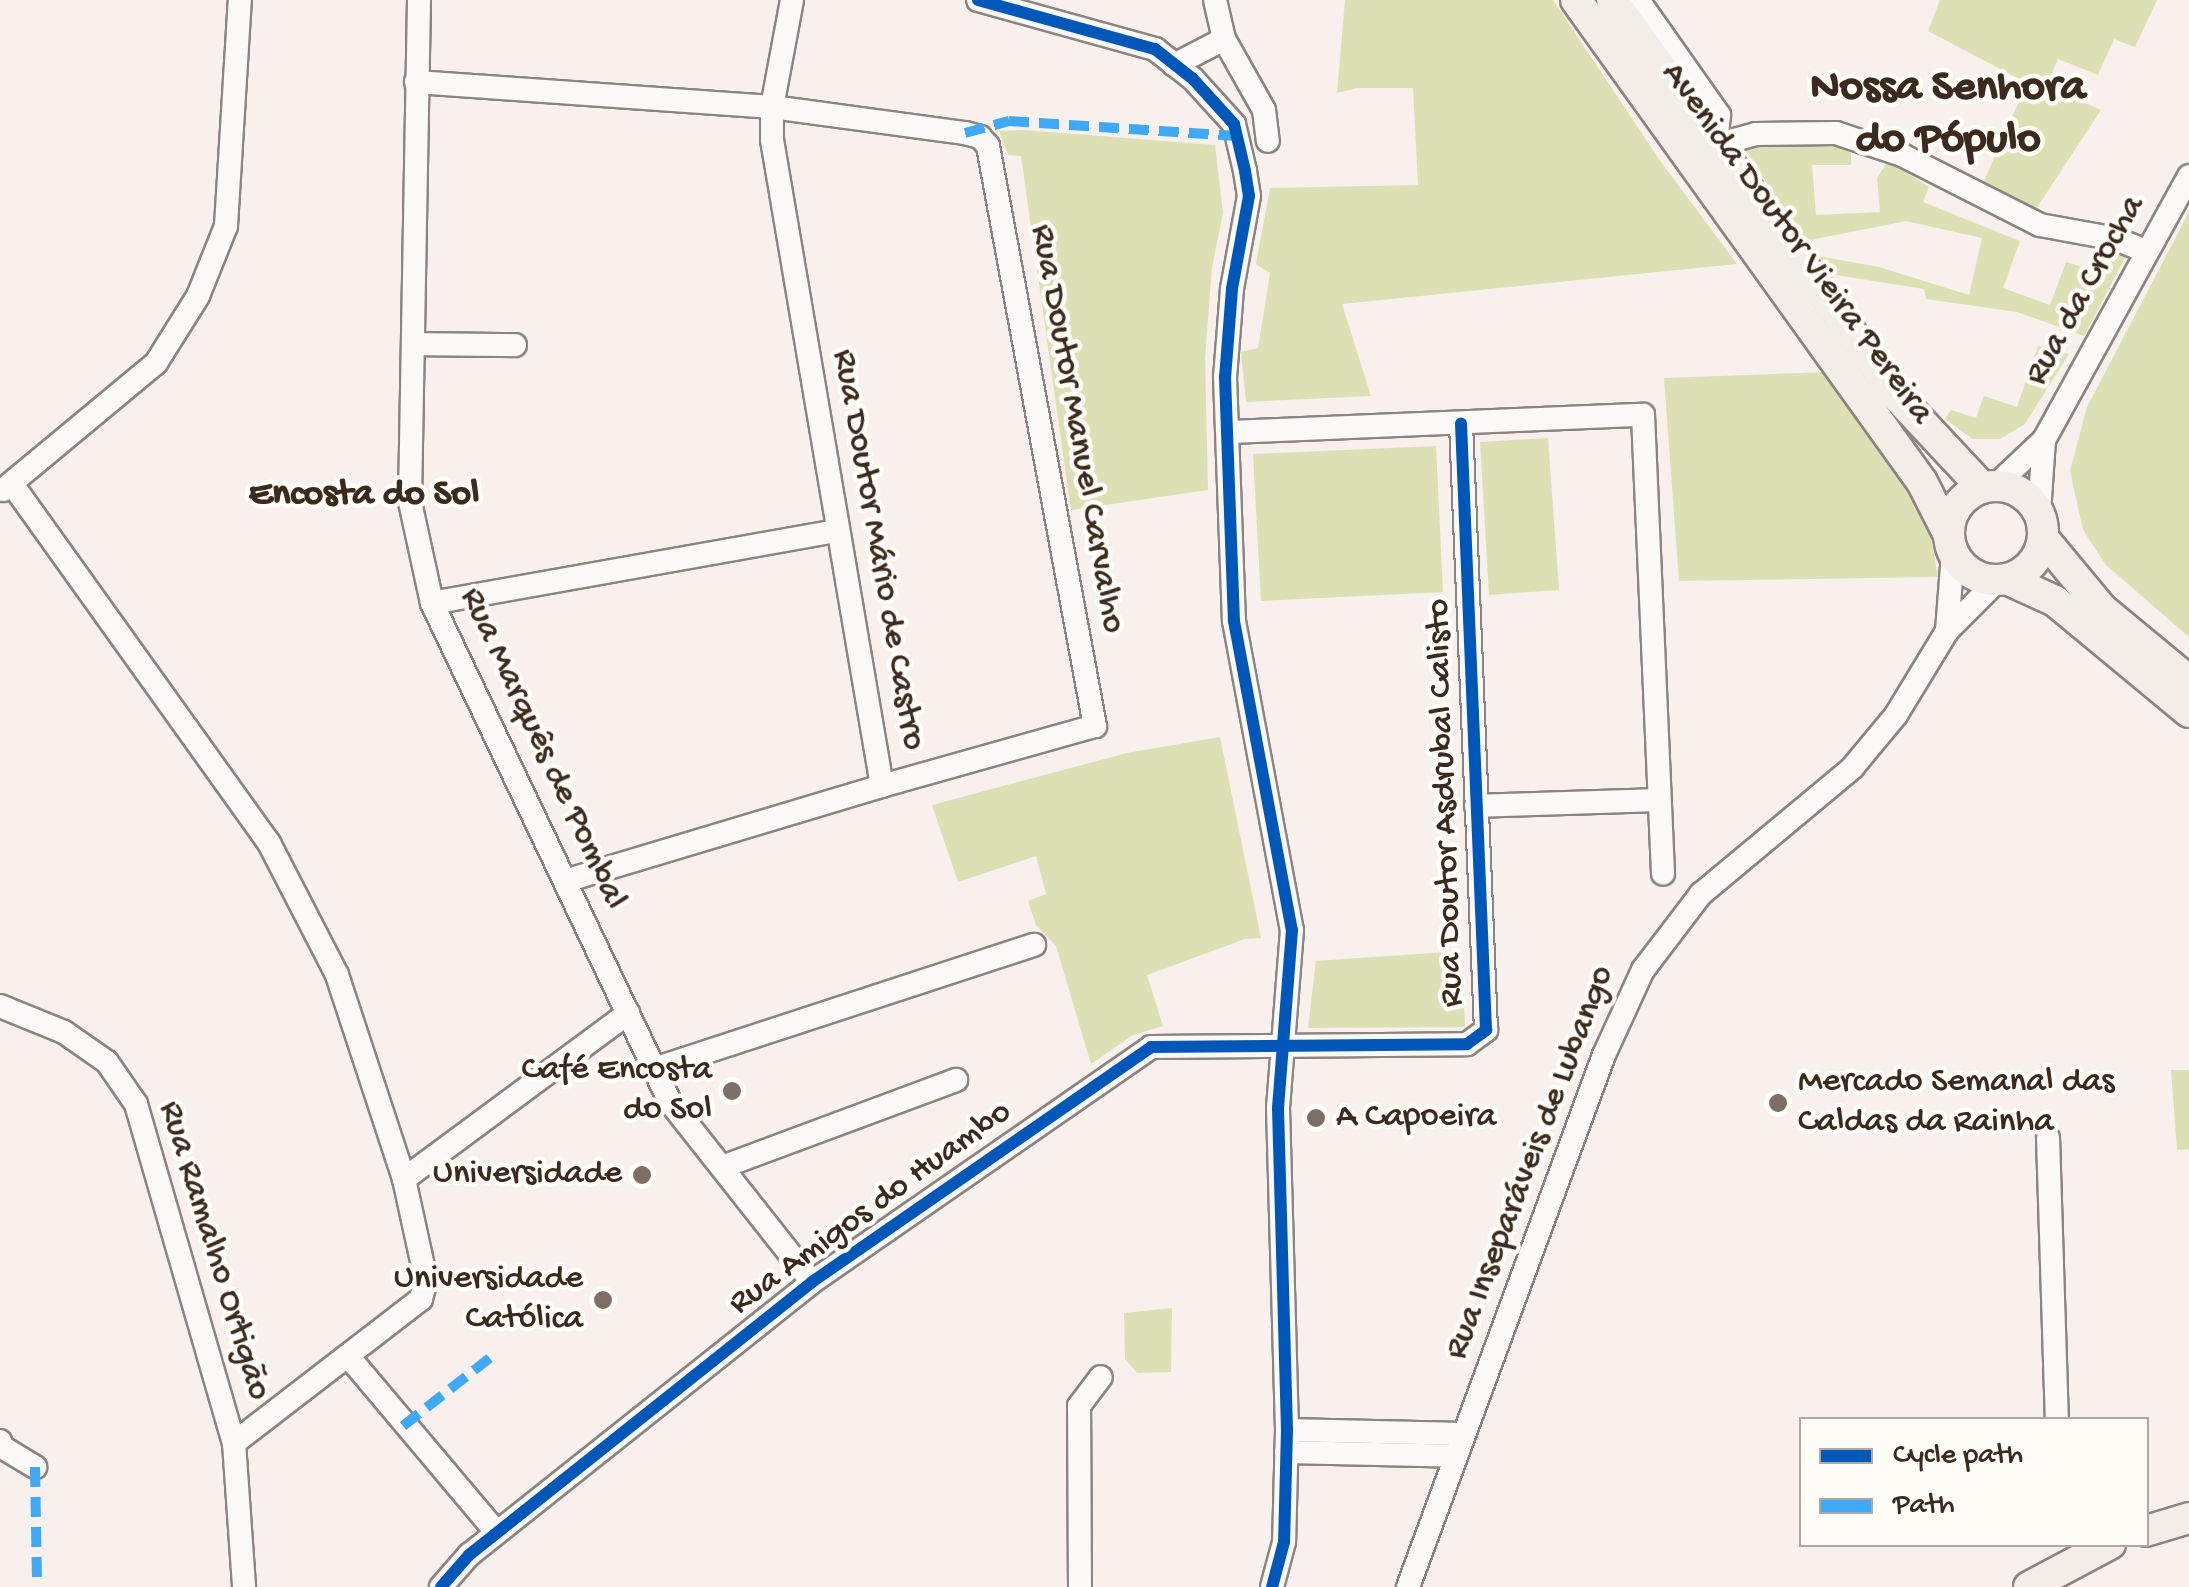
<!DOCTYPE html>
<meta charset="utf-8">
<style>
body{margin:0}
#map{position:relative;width:2189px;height:1587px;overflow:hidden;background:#f7f0ec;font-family:"Gochi Hand",sans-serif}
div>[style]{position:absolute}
.green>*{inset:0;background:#dce0b4}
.roads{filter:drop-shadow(2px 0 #8b8480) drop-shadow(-2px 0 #8b8480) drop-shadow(0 2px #8b8480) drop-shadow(0 -2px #8b8480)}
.minor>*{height:22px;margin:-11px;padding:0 11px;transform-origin:11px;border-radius:11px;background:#faf9f7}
.major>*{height:30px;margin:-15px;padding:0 15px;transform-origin:15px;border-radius:15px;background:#f2ede6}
.major>.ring{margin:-15px;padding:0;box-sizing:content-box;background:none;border:30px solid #f2ede6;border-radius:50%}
.quiet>*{height:10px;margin-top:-5px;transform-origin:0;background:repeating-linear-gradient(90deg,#3fa9f5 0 20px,transparent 0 30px)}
.cycleway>*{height:12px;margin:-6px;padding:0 6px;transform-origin:6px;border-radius:6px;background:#0057b8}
.dots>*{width:28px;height:28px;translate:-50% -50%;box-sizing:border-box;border:5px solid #fdfcf7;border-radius:50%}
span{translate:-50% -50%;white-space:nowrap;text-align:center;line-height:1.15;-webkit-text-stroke:9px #fdfcf7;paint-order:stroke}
.street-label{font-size:35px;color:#3b2a1e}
.poi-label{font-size:35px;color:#3b2a1e}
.right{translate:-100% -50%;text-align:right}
.left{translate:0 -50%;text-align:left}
.neighbourhood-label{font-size:38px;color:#3b2a1e;font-weight:700}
.district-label{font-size:45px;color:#3b2a1e;font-weight:700}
.legend{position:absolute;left:1799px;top:1417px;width:350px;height:130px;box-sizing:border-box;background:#fdfcf7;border:2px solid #afa8a0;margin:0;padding:12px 18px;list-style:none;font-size:30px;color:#3b2a1e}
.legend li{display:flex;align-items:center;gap:20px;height:50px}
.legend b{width:50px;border:2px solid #afa8a0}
</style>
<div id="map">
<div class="green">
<i style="clip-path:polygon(1345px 0,1553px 0,1661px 162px,1737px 264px,1342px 304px,1371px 396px,1246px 402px,1241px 352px,1258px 348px,1270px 273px,1256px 264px,1270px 188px,1418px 185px,1413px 88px,1357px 88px,1337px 93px)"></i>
<i style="clip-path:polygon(1940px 0,2157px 0,2135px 47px,2114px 39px,2098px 75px,2058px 59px,2046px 86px,2101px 110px,2036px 209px,1984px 181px,2027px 83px,1928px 31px)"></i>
<i style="clip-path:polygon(1024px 130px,1215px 145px,1223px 213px,1212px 267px,1205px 358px,1208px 490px,1071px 510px,1021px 156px,1008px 155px,999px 131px)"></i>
<i style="clip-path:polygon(1802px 138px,1851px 147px,1851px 165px,1812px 165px,1816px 215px,1880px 212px,1877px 178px,1888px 161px,1929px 187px,1923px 202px,2020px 241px,2003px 288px,2050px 305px,2066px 262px,2088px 269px,2094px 250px,2114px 244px,2128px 252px,2084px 336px,2017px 312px,1926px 299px,1924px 289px,1836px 275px,1818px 256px,1879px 267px,1969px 295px,1982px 238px,1906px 221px,1805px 241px,1742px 145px)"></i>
<i style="clip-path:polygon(2189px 212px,2189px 637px,2106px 565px,2083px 530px,2070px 471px,2087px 407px)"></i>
<i style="clip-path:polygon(2038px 346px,2069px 354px,2025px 424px,2000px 439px,1973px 439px,1945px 419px,1951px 410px,1976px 418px,1984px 396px,2017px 407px)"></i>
<i style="clip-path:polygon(1829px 372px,1913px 489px,1928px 523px,1938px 577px,1679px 581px,1664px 378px)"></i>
<i style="clip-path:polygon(1548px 438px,1559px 590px,1489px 595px,1480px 442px)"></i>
<i style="clip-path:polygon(1436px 446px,1443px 592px,1261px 601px,1253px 454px)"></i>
<i style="clip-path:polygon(1220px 737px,1261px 938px,1245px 939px,1147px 975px,1163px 1026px,1133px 1035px,1091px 1064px,1056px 946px,1036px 925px,1028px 901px,1046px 894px,1036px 856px,958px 882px,932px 805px,1127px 753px)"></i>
<i style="clip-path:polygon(1461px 951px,1465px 1027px,1308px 1028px,1316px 961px)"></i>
<i style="clip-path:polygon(2171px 1070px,2189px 1070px,2189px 1149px,2177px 1150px)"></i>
<i style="clip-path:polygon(1172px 1308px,1171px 1372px,1137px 1373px,1125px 1359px,1124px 1313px)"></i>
</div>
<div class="roads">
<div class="minor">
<i style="left:419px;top:0;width:502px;rotate:91.03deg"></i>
<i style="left:410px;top:502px;width:103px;rotate:77.7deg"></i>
<i style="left:432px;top:603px;width:553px;rotate:64.5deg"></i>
<i style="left:670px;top:1102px;width:229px;rotate:51.7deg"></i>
<i style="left:978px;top:0;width:184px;rotate:15.5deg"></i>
<i style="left:1155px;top:49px;width:48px;rotate:38.3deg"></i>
<i style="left:1193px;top:79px;width:61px;rotate:47.7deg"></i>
<i style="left:1234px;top:124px;width:48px;rotate:76.8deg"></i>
<i style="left:1245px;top:171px;width:25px;rotate:81deg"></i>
<i style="left:1249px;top:196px;width:95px;rotate:100.4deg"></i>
<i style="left:1232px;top:289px;width:88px;rotate:94.5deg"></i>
<i style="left:1225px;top:377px;width:244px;rotate:87.9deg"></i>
<i style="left:1234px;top:621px;width:314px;rotate:79.4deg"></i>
<i style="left:1292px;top:930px;width:179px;rotate:94.5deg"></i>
<i style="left:1278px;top:1108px;width:322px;rotate:88.4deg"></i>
<i style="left:1287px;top:1430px;width:112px;rotate:91.5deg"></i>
<i style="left:1284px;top:1542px;width:47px;rotate:104.9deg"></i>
<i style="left:1215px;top:0;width:40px;rotate:77deg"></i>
<i style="left:1224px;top:39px;width:81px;rotate:60.6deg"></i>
<i style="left:1264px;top:110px;width:31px;rotate:83deg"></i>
<i style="left:1638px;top:0;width:141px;rotate:54.8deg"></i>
<i style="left:1719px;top:115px;width:30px;rotate:96deg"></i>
<i style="left:1716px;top:145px;width:41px;rotate:-15.4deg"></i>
<i style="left:1756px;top:134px;width:80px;rotate:-0.7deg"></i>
<i style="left:1836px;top:133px;width:70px;rotate:18.4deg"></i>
<i style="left:1902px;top:155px;width:155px;rotate:26.9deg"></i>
<i style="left:2040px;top:225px;width:77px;rotate:10.4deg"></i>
<i style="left:2116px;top:239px;width:32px;rotate:22deg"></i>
<i style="left:1174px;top:65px;width:56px;rotate:-27.5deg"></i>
<i style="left:416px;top:82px;width:357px;rotate:4deg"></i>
<i style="left:772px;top:107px;width:195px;rotate:7.7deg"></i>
<i style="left:965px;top:133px;width:16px;rotate:15deg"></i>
<i style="left:980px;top:137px;width:12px;rotate:48deg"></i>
<i style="left:988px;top:146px;width:590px;rotate:79.55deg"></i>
<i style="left:1095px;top:726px;width:221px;rotate:164.3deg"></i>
<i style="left:413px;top:344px;width:102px;rotate:0.6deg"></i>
<i style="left:1230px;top:432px;width:413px;rotate:-2.4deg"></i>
<i style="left:1643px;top:415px;width:459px;rotate:87.5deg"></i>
<i style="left:12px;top:484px;width:442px;rotate:54.4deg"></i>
<i style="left:269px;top:843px;width:148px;rotate:62.7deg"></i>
<i style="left:337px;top:975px;width:215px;rotate:71.8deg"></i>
<i style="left:404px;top:1179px;width:103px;rotate:77.7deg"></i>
<i style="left:426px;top:1280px;width:20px;rotate:105deg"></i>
<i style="left:421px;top:1299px;width:236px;rotate:142.4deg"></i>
<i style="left:1995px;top:486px;width:67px;rotate:-43.2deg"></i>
<i style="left:2044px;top:440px;width:301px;rotate:-61.2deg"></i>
<i style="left:3px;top:490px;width:199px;rotate:-39.7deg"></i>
<i style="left:156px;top:363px;width:79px;rotate:-57.9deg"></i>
<i style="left:198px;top:296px;width:75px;rotate:-68.2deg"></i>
<i style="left:226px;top:226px;width:226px;rotate:-86.5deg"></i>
<i style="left:2039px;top:513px;width:73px;rotate:-86.1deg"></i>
<i style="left:432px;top:603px;width:411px;rotate:-10.1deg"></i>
<i style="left:1947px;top:631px;width:78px;rotate:-85.6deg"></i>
<i style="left:1476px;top:806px;width:181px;rotate:-1.9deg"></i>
<i style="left:565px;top:881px;width:331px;rotate:-16.7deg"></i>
<i style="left:882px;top:786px;width:655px;rotate:-99.66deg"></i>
<i style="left:772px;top:140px;width:33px;rotate:-90deg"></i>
<i style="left:772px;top:107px;width:109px;rotate:-79.4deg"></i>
<i style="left:0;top:1006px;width:69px;rotate:22.1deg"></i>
<i style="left:64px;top:1032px;width:52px;rotate:34.9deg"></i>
<i style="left:107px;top:1062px;width:51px;rotate:55.4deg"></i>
<i style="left:136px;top:1104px;width:353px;rotate:73.9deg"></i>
<i style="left:234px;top:1443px;width:144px;rotate:86deg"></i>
<i style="left:654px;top:1069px;width:400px;rotate:-18.1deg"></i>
<i style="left:2048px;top:1138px;width:282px;rotate:88.2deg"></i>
<i style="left:722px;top:1167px;width:250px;rotate:-20.4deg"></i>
<i style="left:404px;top:1179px;width:279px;rotate:-36.5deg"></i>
<i style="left:348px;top:1356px;width:231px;rotate:49.9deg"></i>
<i style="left:1287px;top:1430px;width:177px;rotate:1.3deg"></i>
<i style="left:0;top:1441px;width:6px;rotate:72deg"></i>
<i style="left:2px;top:1447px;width:39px;rotate:31deg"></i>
<i style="left:1286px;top:1452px;width:170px;rotate:1.3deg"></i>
<i style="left:441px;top:1587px;width:43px;rotate:-48.8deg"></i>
<i style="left:469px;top:1555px;width:438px;rotate:-38.5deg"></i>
<i style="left:812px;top:1282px;width:412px;rotate:-34.7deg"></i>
<i style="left:1151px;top:1047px;width:316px;rotate:-0.5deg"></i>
<i style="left:1467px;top:1044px;width:24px;rotate:-36deg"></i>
<i style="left:1486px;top:1030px;width:607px;rotate:-92.36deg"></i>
<i style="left:1080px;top:1587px;width:181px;rotate:-90.3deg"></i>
<i style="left:1079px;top:1406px;width:36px;rotate:-53deg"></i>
<i style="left:1408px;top:1587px;width:567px;rotate:-69.78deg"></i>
<i style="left:1604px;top:1055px;width:94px;rotate:-65.4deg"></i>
<i style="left:1643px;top:970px;width:96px;rotate:-52.7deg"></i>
<i style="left:1701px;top:894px;width:197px;rotate:-39.8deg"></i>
<i style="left:1852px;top:768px;width:69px;rotate:-50.3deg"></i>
<i style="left:1896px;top:715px;width:98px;rotate:-58.7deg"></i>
<i style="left:1947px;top:631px;width:72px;rotate:-45deg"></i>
</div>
<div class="major">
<i style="left:1576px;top:0;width:593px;rotate:54.33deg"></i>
<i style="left:1922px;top:482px;width:59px;rotate:63deg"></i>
<i style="left:1612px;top:0;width:484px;rotate:54.3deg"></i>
<i style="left:1894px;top:393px;width:130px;rotate:46.9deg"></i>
<i class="ring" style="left:1949px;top:486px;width:64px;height:64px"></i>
<i style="left:2043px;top:538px;width:92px;rotate:50.3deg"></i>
<i style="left:2102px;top:609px;width:113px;rotate:39.6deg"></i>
<i style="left:2007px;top:579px;width:53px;rotate:24.6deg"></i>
<i style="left:2055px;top:601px;width:174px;rotate:39.6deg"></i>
<i style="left:2146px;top:1531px;width:45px;rotate:-16.8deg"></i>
<i style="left:2029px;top:1587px;width:92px;rotate:-28deg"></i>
</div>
</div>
<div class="quiet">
<i style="left:965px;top:133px;width:46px;rotate:-15.3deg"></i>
<i style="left:1009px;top:121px;width:228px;rotate:3.8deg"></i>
<i style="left:403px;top:1426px;width:112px;rotate:-38.1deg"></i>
<i style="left:35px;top:1467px;width:120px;rotate:89deg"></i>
</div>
<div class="cycleway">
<i style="left:978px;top:0;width:184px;rotate:15.5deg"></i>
<i style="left:1155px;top:49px;width:48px;rotate:38.3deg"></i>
<i style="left:1193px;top:79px;width:61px;rotate:47.7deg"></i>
<i style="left:1234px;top:124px;width:48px;rotate:76.8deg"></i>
<i style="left:1245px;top:171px;width:25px;rotate:81deg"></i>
<i style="left:1249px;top:196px;width:95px;rotate:100.4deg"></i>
<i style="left:1232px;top:289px;width:88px;rotate:94.5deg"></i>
<i style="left:1225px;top:377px;width:244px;rotate:87.9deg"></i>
<i style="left:1234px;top:621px;width:314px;rotate:79.4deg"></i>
<i style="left:1292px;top:930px;width:179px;rotate:94.5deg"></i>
<i style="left:1278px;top:1108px;width:322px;rotate:88.4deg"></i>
<i style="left:1287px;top:1430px;width:112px;rotate:91.5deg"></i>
<i style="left:1284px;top:1542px;width:47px;rotate:104.9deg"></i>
<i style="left:441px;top:1587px;width:43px;rotate:-48.8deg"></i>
<i style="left:469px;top:1555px;width:438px;rotate:-38.5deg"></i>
<i style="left:812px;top:1282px;width:412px;rotate:-34.7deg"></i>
<i style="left:1151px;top:1047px;width:316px;rotate:-0.5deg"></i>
<i style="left:1467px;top:1044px;width:24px;rotate:-36deg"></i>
<i style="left:1486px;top:1030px;width:607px;rotate:-92.36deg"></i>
</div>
<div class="dots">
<i style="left:732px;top:1091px;background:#7d6f66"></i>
<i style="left:1778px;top:1103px;background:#7d6f66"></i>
<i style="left:1316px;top:1118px;background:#7d6f66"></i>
<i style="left:642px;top:1175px;background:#7d6f66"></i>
<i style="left:603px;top:1300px;background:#7d6f66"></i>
</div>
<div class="street-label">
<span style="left:1796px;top:244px;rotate:54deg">Avenida Doutor Vieira Pereira</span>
<span style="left:2086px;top:291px;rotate:-61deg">Rua da Crocha</span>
<span style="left:1076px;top:429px;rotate:80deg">Rua Doutor Manuel Carvalho</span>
<span style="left:877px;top:550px;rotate:80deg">Rua Doutor Mário de Castro</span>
<span style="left:542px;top:749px;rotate:65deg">Rua Marquês de Pombal</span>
<span style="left:1447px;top:803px;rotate:-92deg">Rua Doutor Asdrubal Calisto</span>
<span style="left:1531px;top:1163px;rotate:-69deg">Rua Inseparáveis de Lubango</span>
<span style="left:871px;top:1209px;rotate:-36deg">Rua Amigos do Huambo</span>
<span style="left:213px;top:1251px;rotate:73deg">Rua Ramalho Ortigão</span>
</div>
<div class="poi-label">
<span class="right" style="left:712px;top:1091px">Café Encosta<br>do Sol</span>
<span class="left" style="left:1798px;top:1103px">Mercado Semanal das<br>Caldas da Rainha</span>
<span class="left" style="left:1336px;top:1118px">A Capoeira</span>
<span class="right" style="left:622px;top:1175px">Universidade</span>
<span class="right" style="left:583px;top:1300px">Universidade<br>Católica</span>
</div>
<div class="neighbourhood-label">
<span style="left:364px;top:496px">Encosta do Sol</span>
</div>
<div class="district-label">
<span style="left:1948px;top:115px">Nossa Senhora<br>do Pópulo</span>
</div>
<ul class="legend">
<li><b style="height:12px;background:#0057b8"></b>Cycle path</li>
<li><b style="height:12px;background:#3fa9f5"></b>Path</li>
</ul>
</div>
